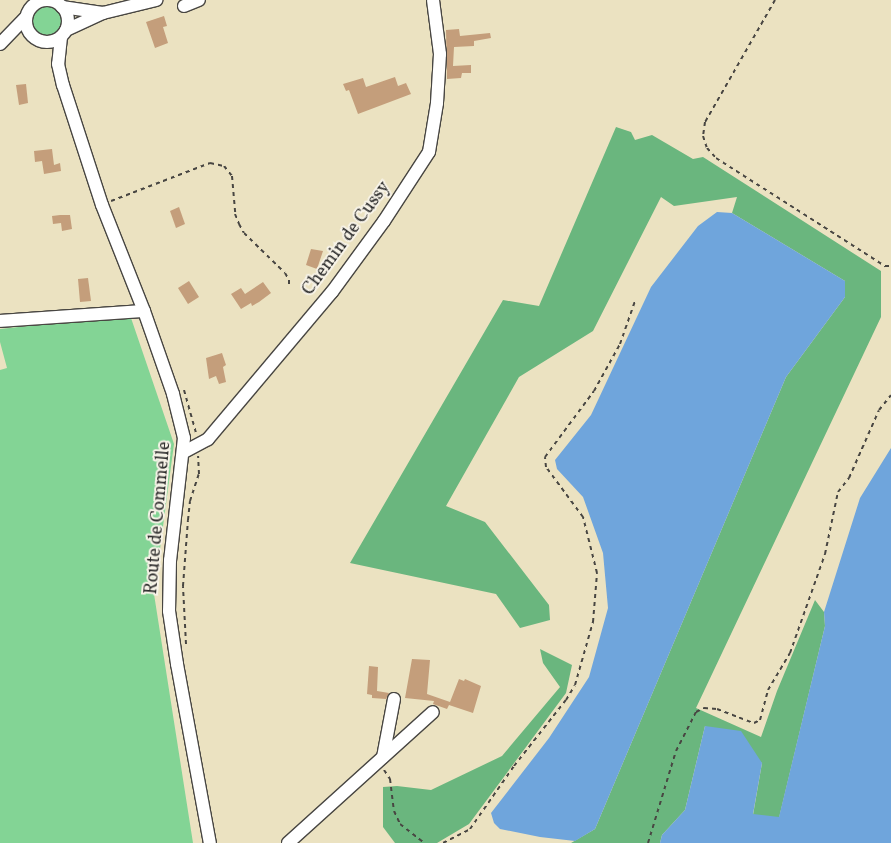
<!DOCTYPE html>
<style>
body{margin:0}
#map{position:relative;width:891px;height:843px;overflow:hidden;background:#ebe2c1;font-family:Vollkorn,serif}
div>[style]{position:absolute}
.green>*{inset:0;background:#83d495}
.round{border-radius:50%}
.forest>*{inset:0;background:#6ab67e}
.water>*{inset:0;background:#6fa5dc}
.building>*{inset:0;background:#c49e7b}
.path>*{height:2px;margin-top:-1px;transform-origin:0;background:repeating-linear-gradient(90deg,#484642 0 4px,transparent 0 8px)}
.roads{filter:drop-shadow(1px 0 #484642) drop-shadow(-1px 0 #484642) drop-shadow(0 1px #484642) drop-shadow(0 -1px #484642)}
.minor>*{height:12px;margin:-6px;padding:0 6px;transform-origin:6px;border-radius:6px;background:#fff}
.minor>.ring{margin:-6px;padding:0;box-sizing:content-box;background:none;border:12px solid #fff;border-radius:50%}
span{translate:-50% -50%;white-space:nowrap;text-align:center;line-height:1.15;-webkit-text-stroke:4px #f7f3e8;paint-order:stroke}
.street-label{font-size:18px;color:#2b2b2b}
</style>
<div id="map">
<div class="green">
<i class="round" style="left:31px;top:3px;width:32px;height:32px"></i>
<i style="clip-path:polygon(130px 315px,174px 444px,154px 594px,193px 843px,0 843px,0 370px,7px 368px,0 342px,0 329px)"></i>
</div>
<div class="forest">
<i style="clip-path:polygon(616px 127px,631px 132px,635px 140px,652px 135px,693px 159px,703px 157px,881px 271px,881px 317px,696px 708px,761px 737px,777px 691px,815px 600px,824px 612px,825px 626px,779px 818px,753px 815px,762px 763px,705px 726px,685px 810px,662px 835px,660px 843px,571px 843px,595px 829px,786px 377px,845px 297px,845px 281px,732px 213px,737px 197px,674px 206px,661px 197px,593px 331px,519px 377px,446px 506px,485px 522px,549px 605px,550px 620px,520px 628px,496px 594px,350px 563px,503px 300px,539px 306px)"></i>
<i style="clip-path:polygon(540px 649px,572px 665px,566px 693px,469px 824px,437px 843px,395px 843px,383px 827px,383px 787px,397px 786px,431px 790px,502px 756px,560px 687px,543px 663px)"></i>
</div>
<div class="water">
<i style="clip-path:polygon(717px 212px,732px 213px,845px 281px,845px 297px,786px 377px,595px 829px,575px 841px,540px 837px,500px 829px,494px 823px,491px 813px,549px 738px,589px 677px,608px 608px,603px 553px,583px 497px,557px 469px,555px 460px,591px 415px,651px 287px,698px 226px)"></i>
<i style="clip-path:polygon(891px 448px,891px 843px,660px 843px,662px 835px,685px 810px,705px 726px,741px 731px,762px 763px,753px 814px,779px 817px,825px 626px,824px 612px,860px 498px)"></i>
</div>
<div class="building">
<i style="clip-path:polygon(164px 16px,167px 26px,163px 27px,168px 43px,155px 48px,146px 22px)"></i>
<i style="clip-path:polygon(459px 29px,460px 36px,490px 33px,491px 38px,474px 41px,474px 46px,454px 47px,453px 66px,471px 65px,471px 73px,462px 73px,461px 78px,447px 79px,446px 30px)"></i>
<i style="clip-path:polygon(395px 77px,398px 86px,406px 83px,411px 94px,358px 114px,349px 90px,346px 91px,343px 84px,363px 78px,366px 87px)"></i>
<i style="clip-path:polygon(26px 84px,28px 103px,19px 105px,16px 85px)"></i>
<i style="clip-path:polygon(52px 149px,54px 165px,60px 163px,61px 171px,44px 174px,42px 161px,35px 162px,34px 151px)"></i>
<i style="clip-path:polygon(179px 207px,185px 224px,176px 228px,170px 211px)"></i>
<i style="clip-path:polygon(60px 215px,70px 215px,72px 229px,62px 231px,61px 223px,53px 224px,52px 216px)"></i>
<i style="clip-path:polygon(311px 249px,323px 251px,317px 269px,306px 265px)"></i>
<i style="clip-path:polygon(88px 278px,91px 301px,80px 302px,78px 279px)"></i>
<i style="clip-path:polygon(189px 281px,199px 297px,188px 304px,178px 288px)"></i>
<i style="clip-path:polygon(263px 282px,271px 293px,259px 302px,252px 306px,251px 303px,241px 309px,231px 294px,241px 288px,245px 294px)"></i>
<i style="clip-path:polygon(222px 353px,226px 365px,223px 367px,226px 382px,219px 384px,216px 376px,209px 379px,206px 358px)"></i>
<i style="clip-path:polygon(412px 659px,430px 660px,427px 694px,450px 702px,459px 679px,464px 681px,465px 679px,481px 686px,473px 713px,449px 705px,447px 709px,433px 704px,434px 701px,405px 698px)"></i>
<i style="clip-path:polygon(369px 666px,378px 667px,377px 691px,389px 693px,386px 699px,372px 698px,372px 695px,367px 694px)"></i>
</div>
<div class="path">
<i style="left:775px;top:0;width:141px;rotate:119.8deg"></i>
<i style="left:705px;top:122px;width:14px;rotate:98deg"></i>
<i style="left:703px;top:136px;width:13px;rotate:72deg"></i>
<i style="left:707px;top:148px;width:13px;rotate:48deg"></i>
<i style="left:716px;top:158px;width:201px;rotate:32.6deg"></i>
<i style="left:885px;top:266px;width:6px"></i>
<i style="left:111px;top:201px;width:106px;rotate:-21deg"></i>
<i style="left:210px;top:163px;width:14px;rotate:12deg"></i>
<i style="left:224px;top:166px;width:13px;rotate:51deg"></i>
<i style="left:232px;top:176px;width:38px;rotate:85deg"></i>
<i style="left:235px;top:214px;width:11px;rotate:68deg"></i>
<i style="left:239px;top:224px;width:10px;rotate:61deg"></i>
<i style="left:244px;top:233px;width:57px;rotate:44.3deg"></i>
<i style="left:285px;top:273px;width:8px;rotate:60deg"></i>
<i style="left:289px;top:280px;width:8px;rotate:90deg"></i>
<i style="left:184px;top:390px;width:45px;rotate:74.4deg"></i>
<i style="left:186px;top:644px;width:58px;rotate:-93deg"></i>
<i style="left:183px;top:586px;width:66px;rotate:-85.7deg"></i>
<i style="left:188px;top:520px;width:19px;rotate:-84deg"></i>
<i style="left:190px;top:501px;width:28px;rotate:-72deg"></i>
<i style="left:199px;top:474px;width:18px;rotate:-93deg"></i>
<i style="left:384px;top:770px;width:11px;rotate:56deg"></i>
<i style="left:390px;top:779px;width:32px;rotate:83deg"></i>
<i style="left:394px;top:811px;width:14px;rotate:65deg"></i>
<i style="left:400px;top:824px;width:31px;rotate:38deg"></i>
<i style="left:443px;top:843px;width:30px;rotate:-27deg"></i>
<i style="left:470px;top:829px;width:77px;rotate:-55.1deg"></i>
<i style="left:514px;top:766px;width:84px;rotate:-51.8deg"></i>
<i style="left:566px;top:700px;width:17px;rotate:-59deg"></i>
<i style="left:575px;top:685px;width:66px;rotate:-74.1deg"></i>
<i style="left:593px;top:622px;width:49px;rotate:-85.3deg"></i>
<i style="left:597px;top:573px;width:58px;rotate:-104deg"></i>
<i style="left:583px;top:517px;width:62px;rotate:-126.5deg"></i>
<i style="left:546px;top:467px;width:10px;rotate:-96deg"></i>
<i style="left:545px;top:457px;width:82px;rotate:-53.4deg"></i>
<i style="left:594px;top:391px;width:54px;rotate:-61deg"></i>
<i style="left:620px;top:344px;width:46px;rotate:-70.8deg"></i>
<i style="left:648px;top:843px;width:96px;rotate:-73.1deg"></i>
<i style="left:676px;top:751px;width:44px;rotate:-62.9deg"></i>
<i style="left:696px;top:712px;width:9px;rotate:-27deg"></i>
<i style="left:704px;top:708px;width:13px;rotate:4deg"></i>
<i style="left:717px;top:709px;width:40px;rotate:21deg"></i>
<i style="left:754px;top:723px;width:7px;rotate:-27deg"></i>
<i style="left:760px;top:720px;width:31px;rotate:-75deg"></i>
<i style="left:768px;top:690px;width:43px;rotate:-59.3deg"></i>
<i style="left:790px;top:653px;width:105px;rotate:-70.5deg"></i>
<i style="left:825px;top:554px;width:63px;rotate:-78.2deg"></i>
<i style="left:838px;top:492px;width:18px;rotate:-52deg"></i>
<i style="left:849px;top:478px;width:74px;rotate:-66.2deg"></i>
<i style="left:879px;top:410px;width:19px;rotate:-51deg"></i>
</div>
<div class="roads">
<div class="minor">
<i class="ring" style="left:26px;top:0;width:30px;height:30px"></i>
<i style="left:184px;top:6px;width:16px;rotate:-22deg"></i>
<i style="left:62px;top:7px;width:41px;rotate:8.3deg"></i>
<i style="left:66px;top:30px;width:41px;rotate:-24.7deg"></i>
<i style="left:103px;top:13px;width:55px;rotate:-13.8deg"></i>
<i style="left:61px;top:37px;width:27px;rotate:96deg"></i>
<i style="left:58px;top:64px;width:22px;rotate:77deg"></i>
<i style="left:63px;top:85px;width:126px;rotate:72deg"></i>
<i style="left:102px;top:205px;width:114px;rotate:68.4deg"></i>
<i style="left:144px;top:311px;width:88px;rotate:70.7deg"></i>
<i style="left:173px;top:394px;width:45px;rotate:76deg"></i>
<i style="left:184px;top:438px;width:123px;rotate:96.5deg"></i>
<i style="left:170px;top:560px;width:51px;rotate:91.1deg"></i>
<i style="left:169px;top:611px;width:54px;rotate:81.4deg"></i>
<i style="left:177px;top:664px;width:182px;rotate:79.6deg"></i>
<i style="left:0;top:44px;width:37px;rotate:-46deg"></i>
<i style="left:0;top:321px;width:144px;rotate:-4deg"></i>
<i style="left:184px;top:452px;width:27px;rotate:-28deg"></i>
<i style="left:208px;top:439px;width:192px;rotate:-49.9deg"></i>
<i style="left:332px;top:292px;width:88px;rotate:-53.8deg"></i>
<i style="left:384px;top:221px;width:82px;rotate:-56.9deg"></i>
<i style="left:429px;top:152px;width:50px;rotate:-80.7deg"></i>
<i style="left:437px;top:103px;width:49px;rotate:-86.5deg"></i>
<i style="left:440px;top:54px;width:54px;rotate:-97.4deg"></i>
<i style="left:383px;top:757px;width:59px;rotate:-79.3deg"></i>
<i style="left:288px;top:843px;width:195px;rotate:-42.1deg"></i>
</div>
</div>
<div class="street-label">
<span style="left:347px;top:239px;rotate:-54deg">Chemin de Cussy</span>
<span style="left:159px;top:518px;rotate:-85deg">Route de Commelle</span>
</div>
</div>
